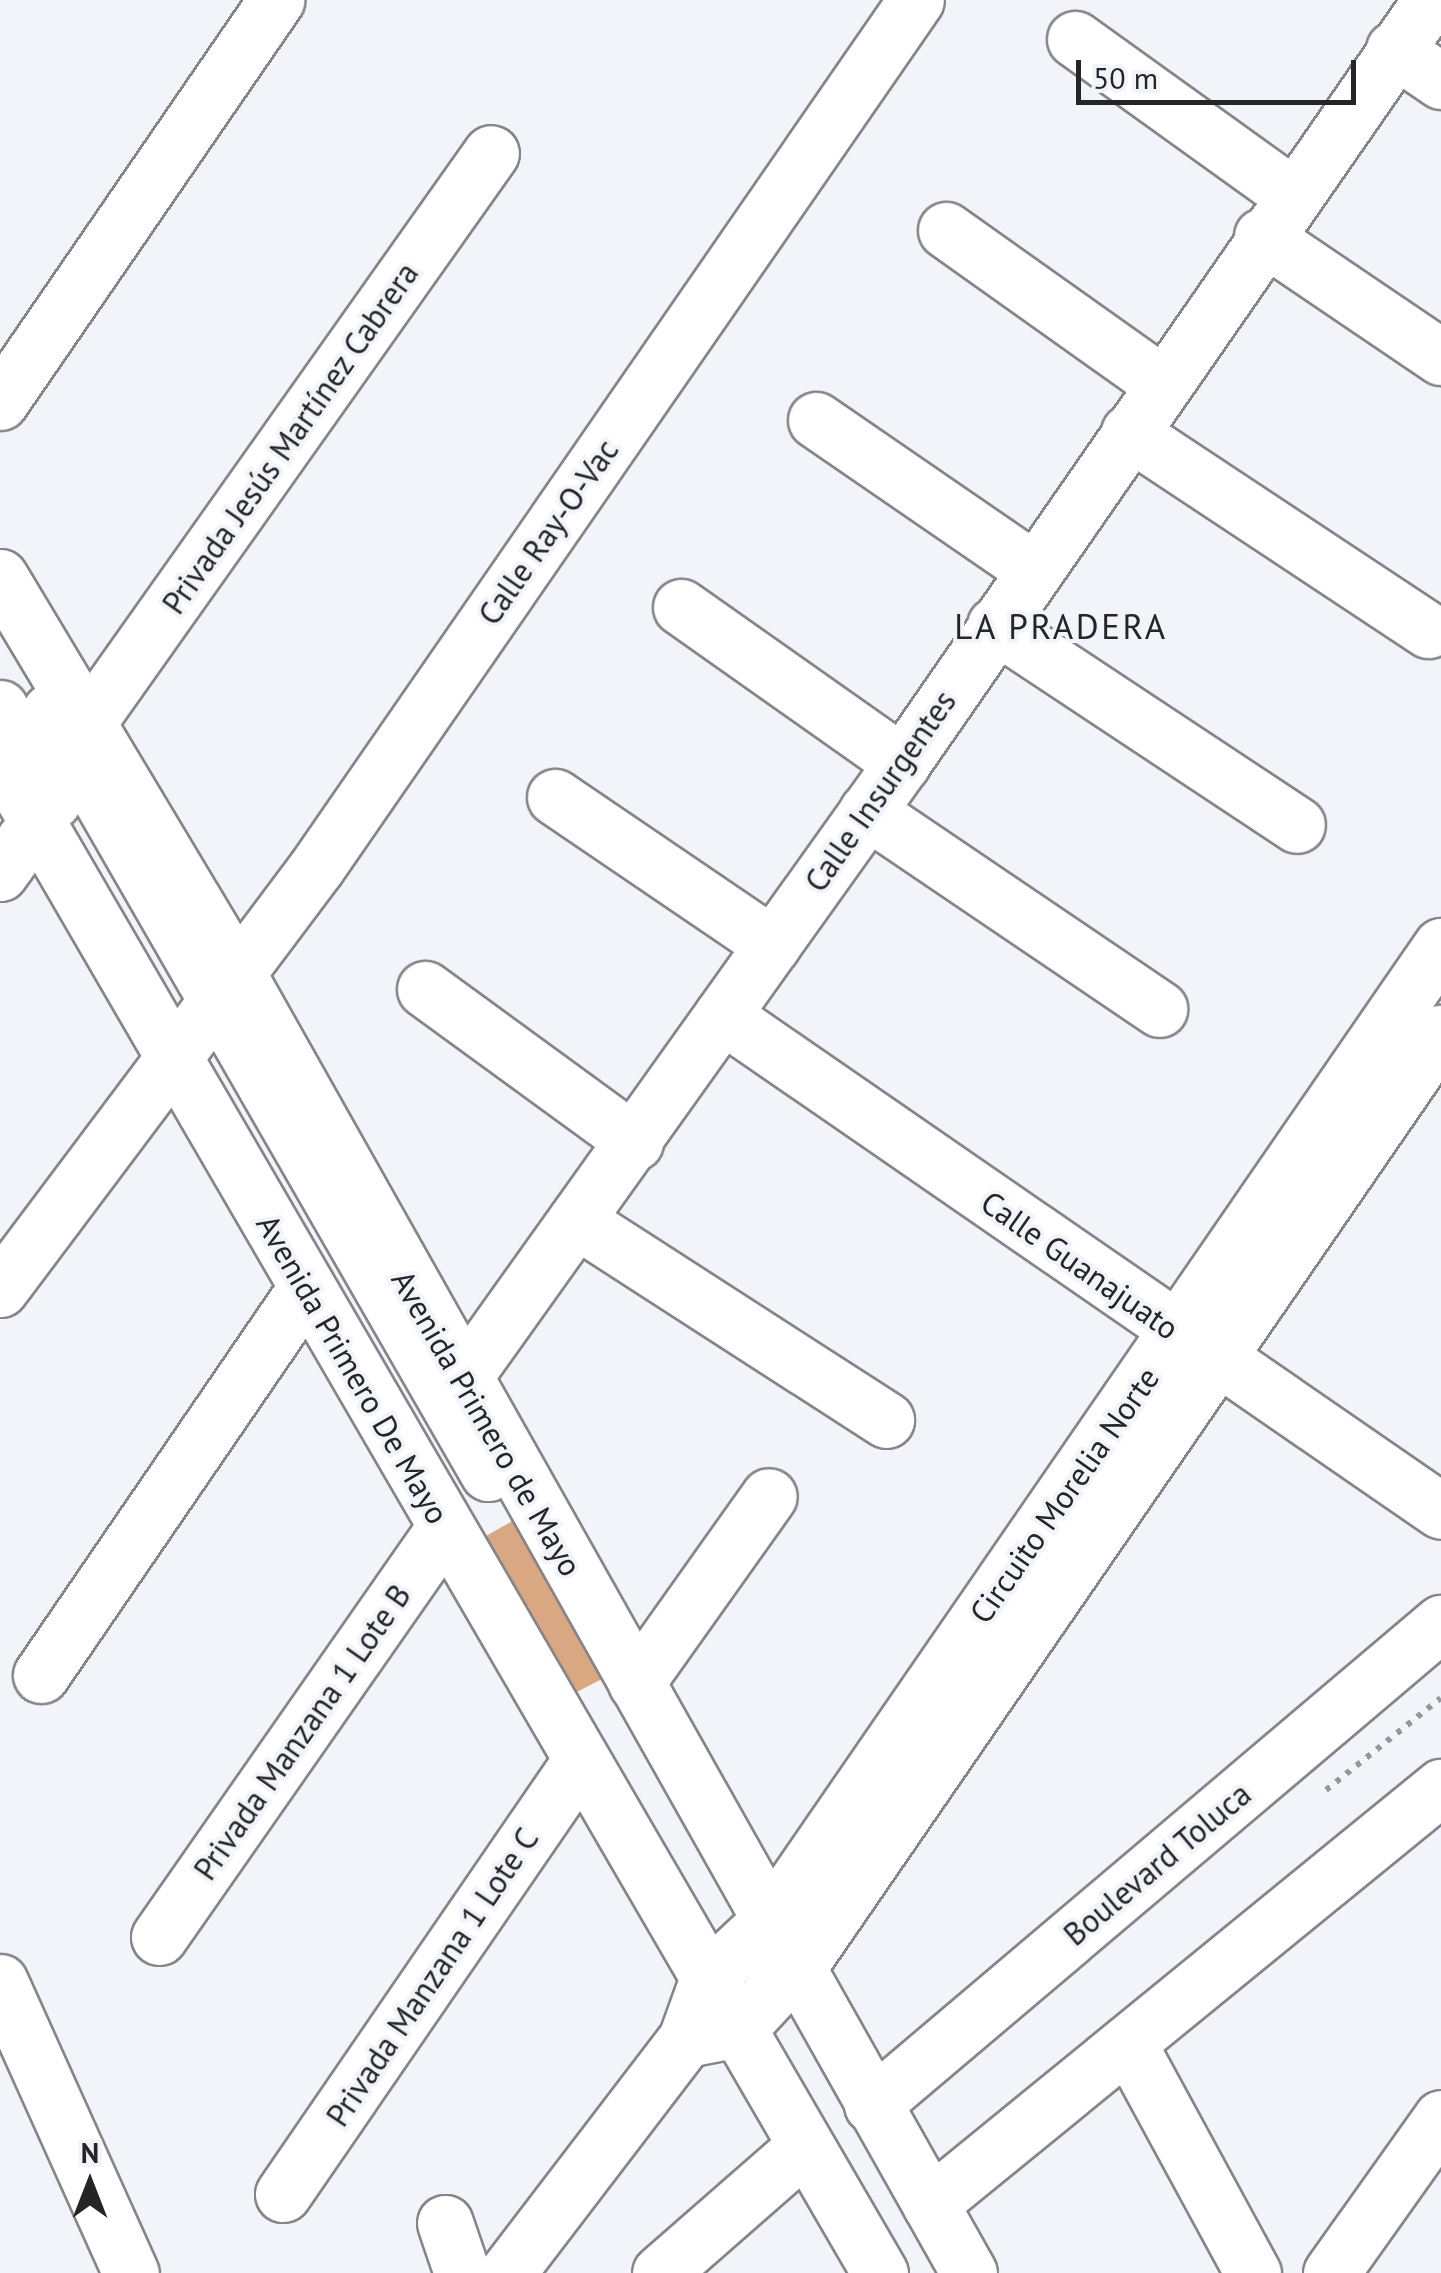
<!DOCTYPE html>
<meta charset="utf-8">
<style>
body{margin:0}
#map{position:relative;width:1441px;height:2273px;overflow:hidden;background:#f3f4f9;font-family:"PT Sans",sans-serif}
div>[style]{position:absolute}
.building>*{inset:0;background:#d9a883}
.path>*{height:6px;margin-top:-3px;transform-origin:0;background:repeating-linear-gradient(90deg,#96979a 0 5px,transparent 0 13px)}
.roads{filter:drop-shadow(2px 0 #85858a) drop-shadow(-2px 0 #85858a) drop-shadow(0 2px #85858a) drop-shadow(0 -2px #85858a)}
.minor>*{height:55px;margin:-27.5px;padding:0 27.5px;transform-origin:27.5px;border-radius:27.5px;background:#fff}
.highway>*{height:55px;margin:-27.5px;padding:0 27.5px;transform-origin:27.5px;border-radius:27.5px;background:#fff}
span{translate:-50% -50%;white-space:nowrap;text-align:center;line-height:1.15;-webkit-text-stroke:8px #f3f4f9;paint-order:stroke}
.street-label{font-size:32px;color:#252527}
.neighbourhood-label{font-size:35px;color:#252527;letter-spacing:2.5px}
.north{position:absolute;left:40px;top:2133px;width:100px;height:100px;-webkit-text-stroke:8px #f3f4f9;paint-order:stroke;rotate:0deg;font-size:28px;font-weight:700;line-height:40px;text-align:center;color:#252527}
.north::after{content:'';display:block;margin:auto;width:35px;height:45px;background:#252527;clip-path:polygon(50% 0,100% 100%,50% 72%,0 100%)}
.scale{position:absolute;left:1076px;top:60px;width:280px;height:45px;box-sizing:border-box;border:5px solid #252527;border-top:0;padding-left:12px;font-size:30px;line-height:35px;white-space:nowrap;color:#252527;-webkit-text-stroke:8px #f3f4f9;paint-order:stroke}
</style>
<div id="map">
<div class="building">
<i style="clip-path:polygon(514px 1520px,602px 1679px,573px 1694px,486px 1536px)"></i>
</div>
<div class="path">
<i style="left:1326px;top:1790px;width:147px;rotate:-38.7deg"></i>
</div>
<div class="roads">
<div class="minor">
<i style="left:1075px;top:39px;width:267px;rotate:35.7deg"></i>
<i style="left:1394px;top:49px;width:57px;rotate:34.2deg"></i>
<i style="left:946px;top:230px;width:266px;rotate:35.4deg"></i>
<i style="left:1262px;top:236px;width:216px;rotate:34.1deg"></i>
<i style="left:0;top:402px;width:488px;rotate:-55.5deg"></i>
<i style="left:816px;top:420px;width:265px;rotate:34.5deg"></i>
<i style="left:1129px;top:432px;width:359px;rotate:33.5deg"></i>
<i style="left:681px;top:607px;width:271px;rotate:35.2deg"></i>
<i style="left:995px;top:625px;width:362px;rotate:33.5deg"></i>
<i style="left:0;top:708px;width:107px;rotate:60.3deg"></i>
<i style="left:50px;top:711px;width:879px;rotate:60.11deg"></i>
<i style="left:88px;top:722px;width:697px;rotate:-54.69deg"></i>
<i style="left:555px;top:797px;width:263px;rotate:34.2deg"></i>
<i style="left:867px;top:811px;width:353px;rotate:34.1deg"></i>
<i style="left:0;top:873px;width:62px;rotate:-54.2deg"></i>
<i style="left:425px;top:989px;width:260px;rotate:36.1deg"></i>
<i style="left:722px;top:1015px;width:873px;rotate:34.6deg"></i>
<i style="left:576px;top:1220px;width:369px;rotate:32.8deg"></i>
<i style="left:0;top:1289px;width:526px;rotate:-53.11deg"></i>
<i style="left:316px;top:868px;width:1055px;rotate:-55.35deg"></i>
<i style="left:461px;top:1381px;width:759px;rotate:-54.49deg"></i>
<i style="left:902px;top:763px;width:928px;rotate:-55.27deg"></i>
<i style="left:41px;top:1675px;width:469px;rotate:-55.6deg"></i>
<i style="left:636px;top:1683px;width:229px;rotate:-54.6deg"></i>
<i style="left:159px;top:1937px;width:500px;rotate:-55.1deg"></i>
<i style="left:0;top:1982px;width:319px;rotate:65.8deg"></i>
<i style="left:692px;top:2038px;width:47px;rotate:-11.1deg"></i>
<i style="left:738px;top:2029px;width:98px;rotate:-47.1deg"></i>
<i style="left:805px;top:1957px;width:1122px;rotate:-55.46deg"></i>
<i style="left:1128px;top:2043px;width:262px;rotate:61.5deg"></i>
<i style="left:872px;top:2105px;width:746px;rotate:-40.27deg"></i>
<i style="left:283px;top:2194px;width:526px;rotate:-55.53deg"></i>
<i style="left:930px;top:2204px;width:660px;rotate:-39.22deg"></i>
<i style="left:445px;top:2223px;width:53px;rotate:71.2deg"></i>
<i style="left:507px;top:2273px;width:295px;rotate:-52.6deg"></i>
<i style="left:686px;top:2039px;width:65px;rotate:-70.2deg"></i>
<i style="left:708px;top:1978px;width:85px;rotate:-43.1deg"></i>
<i style="left:770px;top:1920px;width:1183px;rotate:-55.44deg"></i>
<i style="left:660px;top:2273px;width:193px;rotate:-41.2deg"></i>
<i style="left:1331px;top:2273px;width:190px;rotate:-54.6deg"></i>
</div>
<div class="highway">
<i style="left:0;top:577px;width:459px;rotate:59.1deg"></i>
<i style="left:236px;top:971px;width:1494px;rotate:60.62deg"></i>
<i style="left:0;top:758px;width:1752px;rotate:59.85deg"></i>
</div>
</div>
<div class="street-label">
<span style="left:290px;top:438px;rotate:-55deg">Privada Jesús Martínez Cabrera</span>
<span style="left:548px;top:532px;rotate:-55deg">Calle Ray-O-Vac</span>
<span style="left:880px;top:791px;rotate:-55deg">Calle Insurgentes</span>
<span style="left:1080px;top:1265px;rotate:35deg">Calle Guanajuato</span>
<span style="left:353px;top:1369px;rotate:60deg">Avenida Primero De Mayo</span>
<span style="left:487px;top:1423px;rotate:60deg">Avenida Primero de Mayo</span>
<span style="left:1064px;top:1495px;rotate:-55deg">Circuito Morelia Norte</span>
<span style="left:302px;top:1732px;rotate:-55deg">Privada Manzana 1 Lote B</span>
<span style="left:1157px;top:1864px;rotate:-40deg">Boulevard Toluca</span>
<span style="left:432px;top:1977px;rotate:-56deg">Privada Manzana 1 Lote C</span>
</div>
<div class="neighbourhood-label">
<span style="left:1061px;top:626px">LA PRADERA</span>
</div>
<div class="north">N</div>
<div class="scale">50 m</div>
</div>
